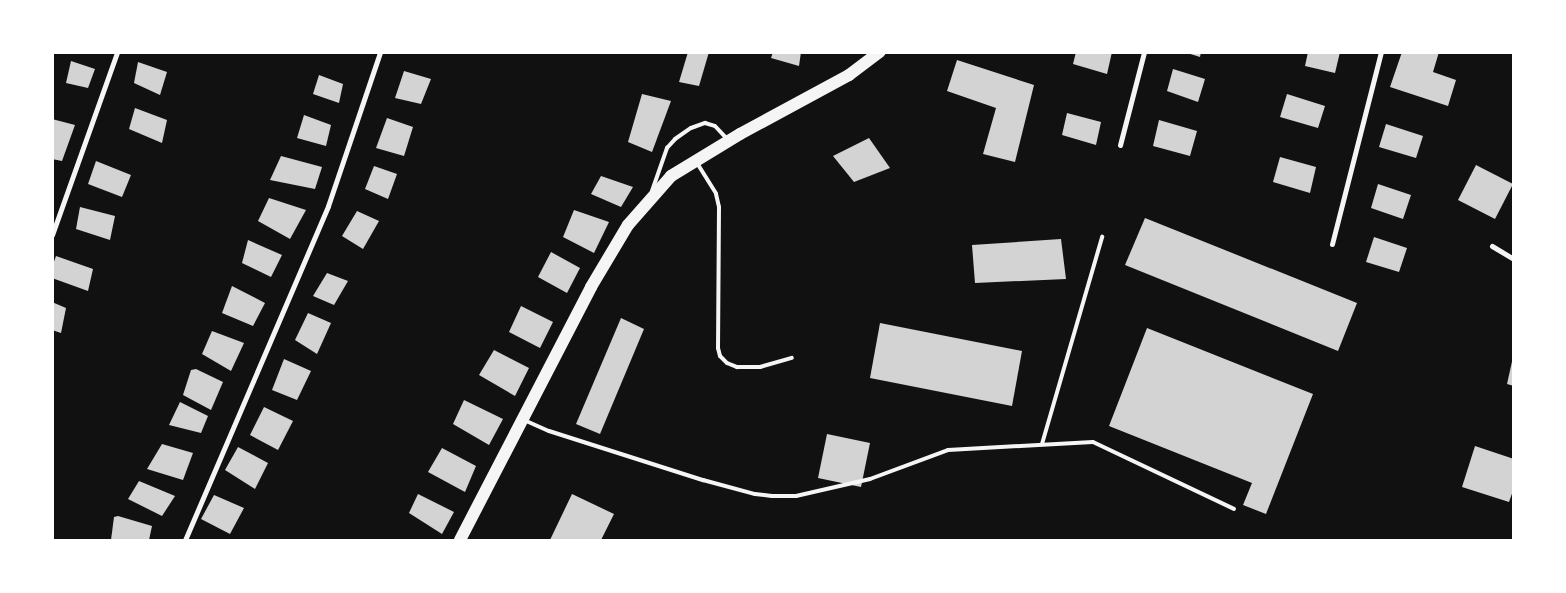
<!DOCTYPE html>
<style>
body{margin:0}
#map{position:relative;width:1566px;height:593px;overflow:hidden;background:#111;font-family:Manrope,sans-serif}
div>[style]{position:absolute}
.building>*{inset:0;background:#d3d3d3}
.service>*{height:4px;margin:-2px;padding:0 2px;transform-origin:2px;border-radius:2px;background:#f5f5f5}
.minor>*{height:5px;margin:-2.5px;padding:0 2.5px;transform-origin:2.5px;border-radius:2.5px;background:#f5f5f5}
.primary>*{height:12px;margin:-6px;padding:0 6px;transform-origin:6px;border-radius:6px;background:#f5f5f5}
span{translate:-50% -50%;white-space:nowrap;text-align:center;line-height:1.15;-webkit-text-stroke:4px #fff;paint-order:stroke}
.frame{position:absolute;inset:0;border:54px solid #fff;pointer-events:none}
</style>
<div id="map">
<div class="building">
<i style="clip-path:polygon(688px 52px,709px 52px,699px 86px,679px 82px)"></i>
<i style="clip-path:polygon(773px 52px,801px 52px,799px 66px,771px 58px)"></i>
<i style="clip-path:polygon(1076px 52px,1112px 52px,1107px 74px,1073px 64px)"></i>
<i style="clip-path:polygon(1184px 52px,1201px 52px,1200px 57px)"></i>
<i style="clip-path:polygon(1308px 52px,1340px 52px,1335px 73px,1305px 66px)"></i>
<i style="clip-path:polygon(1402px 52px,1439px 52px,1433px 72px,1456px 80px,1448px 106px,1390px 87px)"></i>
<i style="clip-path:polygon(957px 60px,1034px 85px,1015px 162px,983px 154px,996px 108px,947px 91px)"></i>
<i style="clip-path:polygon(71px 61px,95px 69px,88px 88px,66px 83px)"></i>
<i style="clip-path:polygon(138px 62px,167px 72px,160px 95px,134px 83px)"></i>
<i style="clip-path:polygon(1173px 69px,1205px 79px,1198px 102px,1167px 91px)"></i>
<i style="clip-path:polygon(404px 71px,431px 79px,421px 104px,395px 98px)"></i>
<i style="clip-path:polygon(319px 75px,343px 84px,339px 103px,313px 94px)"></i>
<i style="clip-path:polygon(642px 94px,671px 101px,652px 152px,628px 142px)"></i>
<i style="clip-path:polygon(1287px 94px,1325px 106px,1318px 128px,1280px 117px)"></i>
<i style="clip-path:polygon(135px 108px,167px 120px,162px 143px,129px 129px)"></i>
<i style="clip-path:polygon(1067px 113px,1101px 122px,1096px 145px,1062px 135px)"></i>
<i style="clip-path:polygon(304px 115px,331px 125px,326px 146px,297px 138px)"></i>
<i style="clip-path:polygon(387px 118px,413px 127px,404px 156px,376px 148px)"></i>
<i style="clip-path:polygon(52px 119px,75px 125px,62px 161px,52px 159px)"></i>
<i style="clip-path:polygon(1159px 120px,1197px 131px,1190px 156px,1153px 146px)"></i>
<i style="clip-path:polygon(1386px 124px,1423px 136px,1416px 158px,1379px 147px)"></i>
<i style="clip-path:polygon(869px 138px,890px 168px,854px 182px,833px 156px)"></i>
<i style="clip-path:polygon(281px 156px,322px 167px,315px 189px,270px 180px)"></i>
<i style="clip-path:polygon(1280px 157px,1316px 167px,1310px 193px,1273px 182px)"></i>
<i style="clip-path:polygon(96px 161px,131px 175px,122px 197px,88px 184px)"></i>
<i style="clip-path:polygon(1476px 165px,1513px 184px,1495px 219px,1458px 200px)"></i>
<i style="clip-path:polygon(374px 166px,397px 174px,388px 199px,365px 189px)"></i>
<i style="clip-path:polygon(601px 176px,633px 187px,621px 207px,591px 194px)"></i>
<i style="clip-path:polygon(1378px 184px,1411px 195px,1403px 219px,1371px 208px)"></i>
<i style="clip-path:polygon(269px 198px,306px 210px,290px 239px,258px 221px)"></i>
<i style="clip-path:polygon(80px 207px,115px 216px,110px 240px,76px 229px)"></i>
<i style="clip-path:polygon(574px 210px,609px 222px,594px 253px,563px 237px)"></i>
<i style="clip-path:polygon(357px 211px,379px 221px,363px 249px,342px 236px)"></i>
<i style="clip-path:polygon(1145px 218px,1357px 303px,1338px 351px,1125px 265px)"></i>
<i style="clip-path:polygon(1374px 237px,1407px 248px,1399px 272px,1366px 262px)"></i>
<i style="clip-path:polygon(1061px 239px,1066px 279px,975px 283px,972px 245px)"></i>
<i style="clip-path:polygon(248px 240px,282px 255px,271px 277px,242px 263px)"></i>
<i style="clip-path:polygon(551px 252px,580px 268px,567px 293px,538px 277px)"></i>
<i style="clip-path:polygon(56px 256px,93px 269px,88px 291px,52px 278px,52px 267px)"></i>
<i style="clip-path:polygon(327px 273px,348px 281px,334px 305px,313px 296px)"></i>
<i style="clip-path:polygon(232px 286px,265px 303px,253px 326px,222px 313px)"></i>
<i style="clip-path:polygon(52px 302px,66px 308px,61px 333px,52px 330px)"></i>
<i style="clip-path:polygon(521px 306px,553px 322px,540px 348px,509px 332px)"></i>
<i style="clip-path:polygon(308px 313px,331px 323px,317px 354px,295px 340px)"></i>
<i style="clip-path:polygon(621px 318px,644px 329px,600px 434px,576px 424px)"></i>
<i style="clip-path:polygon(880px 323px,1022px 351px,1012px 406px,870px 378px)"></i>
<i style="clip-path:polygon(1147px 328px,1313px 394px,1266px 514px,1243px 505px,1252px 483px,1109px 426px)"></i>
<i style="clip-path:polygon(212px 331px,244px 343px,231px 371px,202px 354px)"></i>
<i style="clip-path:polygon(494px 350px,529px 368px,515px 396px,479px 375px)"></i>
<i style="clip-path:polygon(1513px 357px,1514px 357px,1514px 386px,1507px 384px)"></i>
<i style="clip-path:polygon(284px 359px,311px 371px,297px 400px,272px 390px)"></i>
<i style="clip-path:polygon(196px 369px,223px 382px,211px 410px,183px 395px,191px 370px)"></i>
<i style="clip-path:polygon(464px 400px,503px 419px,489px 445px,453px 424px)"></i>
<i style="clip-path:polygon(180px 402px,208px 416px,201px 433px,169px 425px)"></i>
<i style="clip-path:polygon(264px 407px,293px 421px,278px 450px,250px 435px)"></i>
<i style="clip-path:polygon(827px 434px,870px 443px,861px 487px,818px 478px)"></i>
<i style="clip-path:polygon(162px 444px,193px 453px,183px 480px,147px 469px)"></i>
<i style="clip-path:polygon(1475px 446px,1514px 459px,1514px 488px,1509px 502px,1462px 487px)"></i>
<i style="clip-path:polygon(238px 447px,268px 463px,255px 489px,225px 470px)"></i>
<i style="clip-path:polygon(442px 448px,476px 466px,465px 492px,428px 472px)"></i>
<i style="clip-path:polygon(139px 481px,175px 496px,162px 516px,128px 499px)"></i>
<i style="clip-path:polygon(418px 494px,454px 512px,442px 534px,409px 513px)"></i>
<i style="clip-path:polygon(572px 494px,614px 514px,601px 540px,550px 540px)"></i>
<i style="clip-path:polygon(214px 495px,244px 508px,230px 534px,201px 519px)"></i>
<i style="clip-path:polygon(118px 516px,152px 526px,149px 540px,111px 540px,114px 517px)"></i>
</div>
<div class="service">
<i style="left:697px;top:163px;width:36px;rotate:58deg"></i>
<i style="left:716px;top:194px;width:13px;rotate:77deg"></i>
<i style="left:719px;top:207px;width:141px;rotate:90.4deg"></i>
<i style="left:718px;top:348px;width:8px;rotate:76deg"></i>
<i style="left:720px;top:356px;width:10px;rotate:45deg"></i>
<i style="left:727px;top:363px;width:11px;rotate:22deg"></i>
<i style="left:737px;top:367px;width:23px"></i>
<i style="left:760px;top:367px;width:33px;rotate:-16deg"></i>
<i style="left:652px;top:191px;width:46px;rotate:-70.8deg"></i>
<i style="left:667px;top:148px;width:12px;rotate:-48deg"></i>
<i style="left:675px;top:139px;width:19px;rotate:-35deg"></i>
<i style="left:691px;top:128px;width:15px;rotate:-20deg"></i>
<i style="left:705px;top:123px;width:10px;rotate:17deg"></i>
<i style="left:715px;top:126px;width:18px;rotate:47deg"></i>
<i style="left:524px;top:420px;width:27px;rotate:24deg"></i>
<i style="left:549px;top:431px;width:162px;rotate:17.7deg"></i>
<i style="left:703px;top:480px;width:54px;rotate:15.1deg"></i>
<i style="left:755px;top:494px;width:17px;rotate:7deg"></i>
<i style="left:772px;top:496px;width:24px"></i>
<i style="left:796px;top:496px;width:76px;rotate:-12.9deg"></i>
<i style="left:870px;top:479px;width:83px;rotate:-20.4deg"></i>
<i style="left:948px;top:450px;width:145px;rotate:-3.2deg"></i>
<i style="left:1093px;top:442px;width:156px;rotate:25.4deg"></i>
<i style="left:1042px;top:444px;width:216px;rotate:-73.8deg"></i>
</div>
<div class="minor">
<i style="left:1120px;top:145px;width:96px;rotate:-75.5deg"></i>
<i style="left:52px;top:235px;width:194px;rotate:-70.4deg"></i>
<i style="left:1332px;top:244px;width:198px;rotate:-75.7deg"></i>
<i style="left:1492px;top:246px;width:26px;rotate:31deg"></i>
<i style="left:185px;top:540px;width:363px;rotate:-66.8deg"></i>
<i style="left:328px;top:206px;width:163px;rotate:-71.3deg"></i>
</div>
<div class="primary">
<i style="left:460px;top:540px;width:285px;rotate:-62.6deg"></i>
<i style="left:591px;top:287px;width:72px;rotate:-59.2deg"></i>
<i style="left:628px;top:225px;width:65px;rotate:-48.7deg"></i>
<i style="left:671px;top:176px;width:81px;rotate:-31.3deg"></i>
<i style="left:740px;top:134px;width:124px;rotate:-28.4deg"></i>
<i style="left:849px;top:75px;width:39px;rotate:-37deg"></i>
</div>
<div class="frame"></div>
</div>
